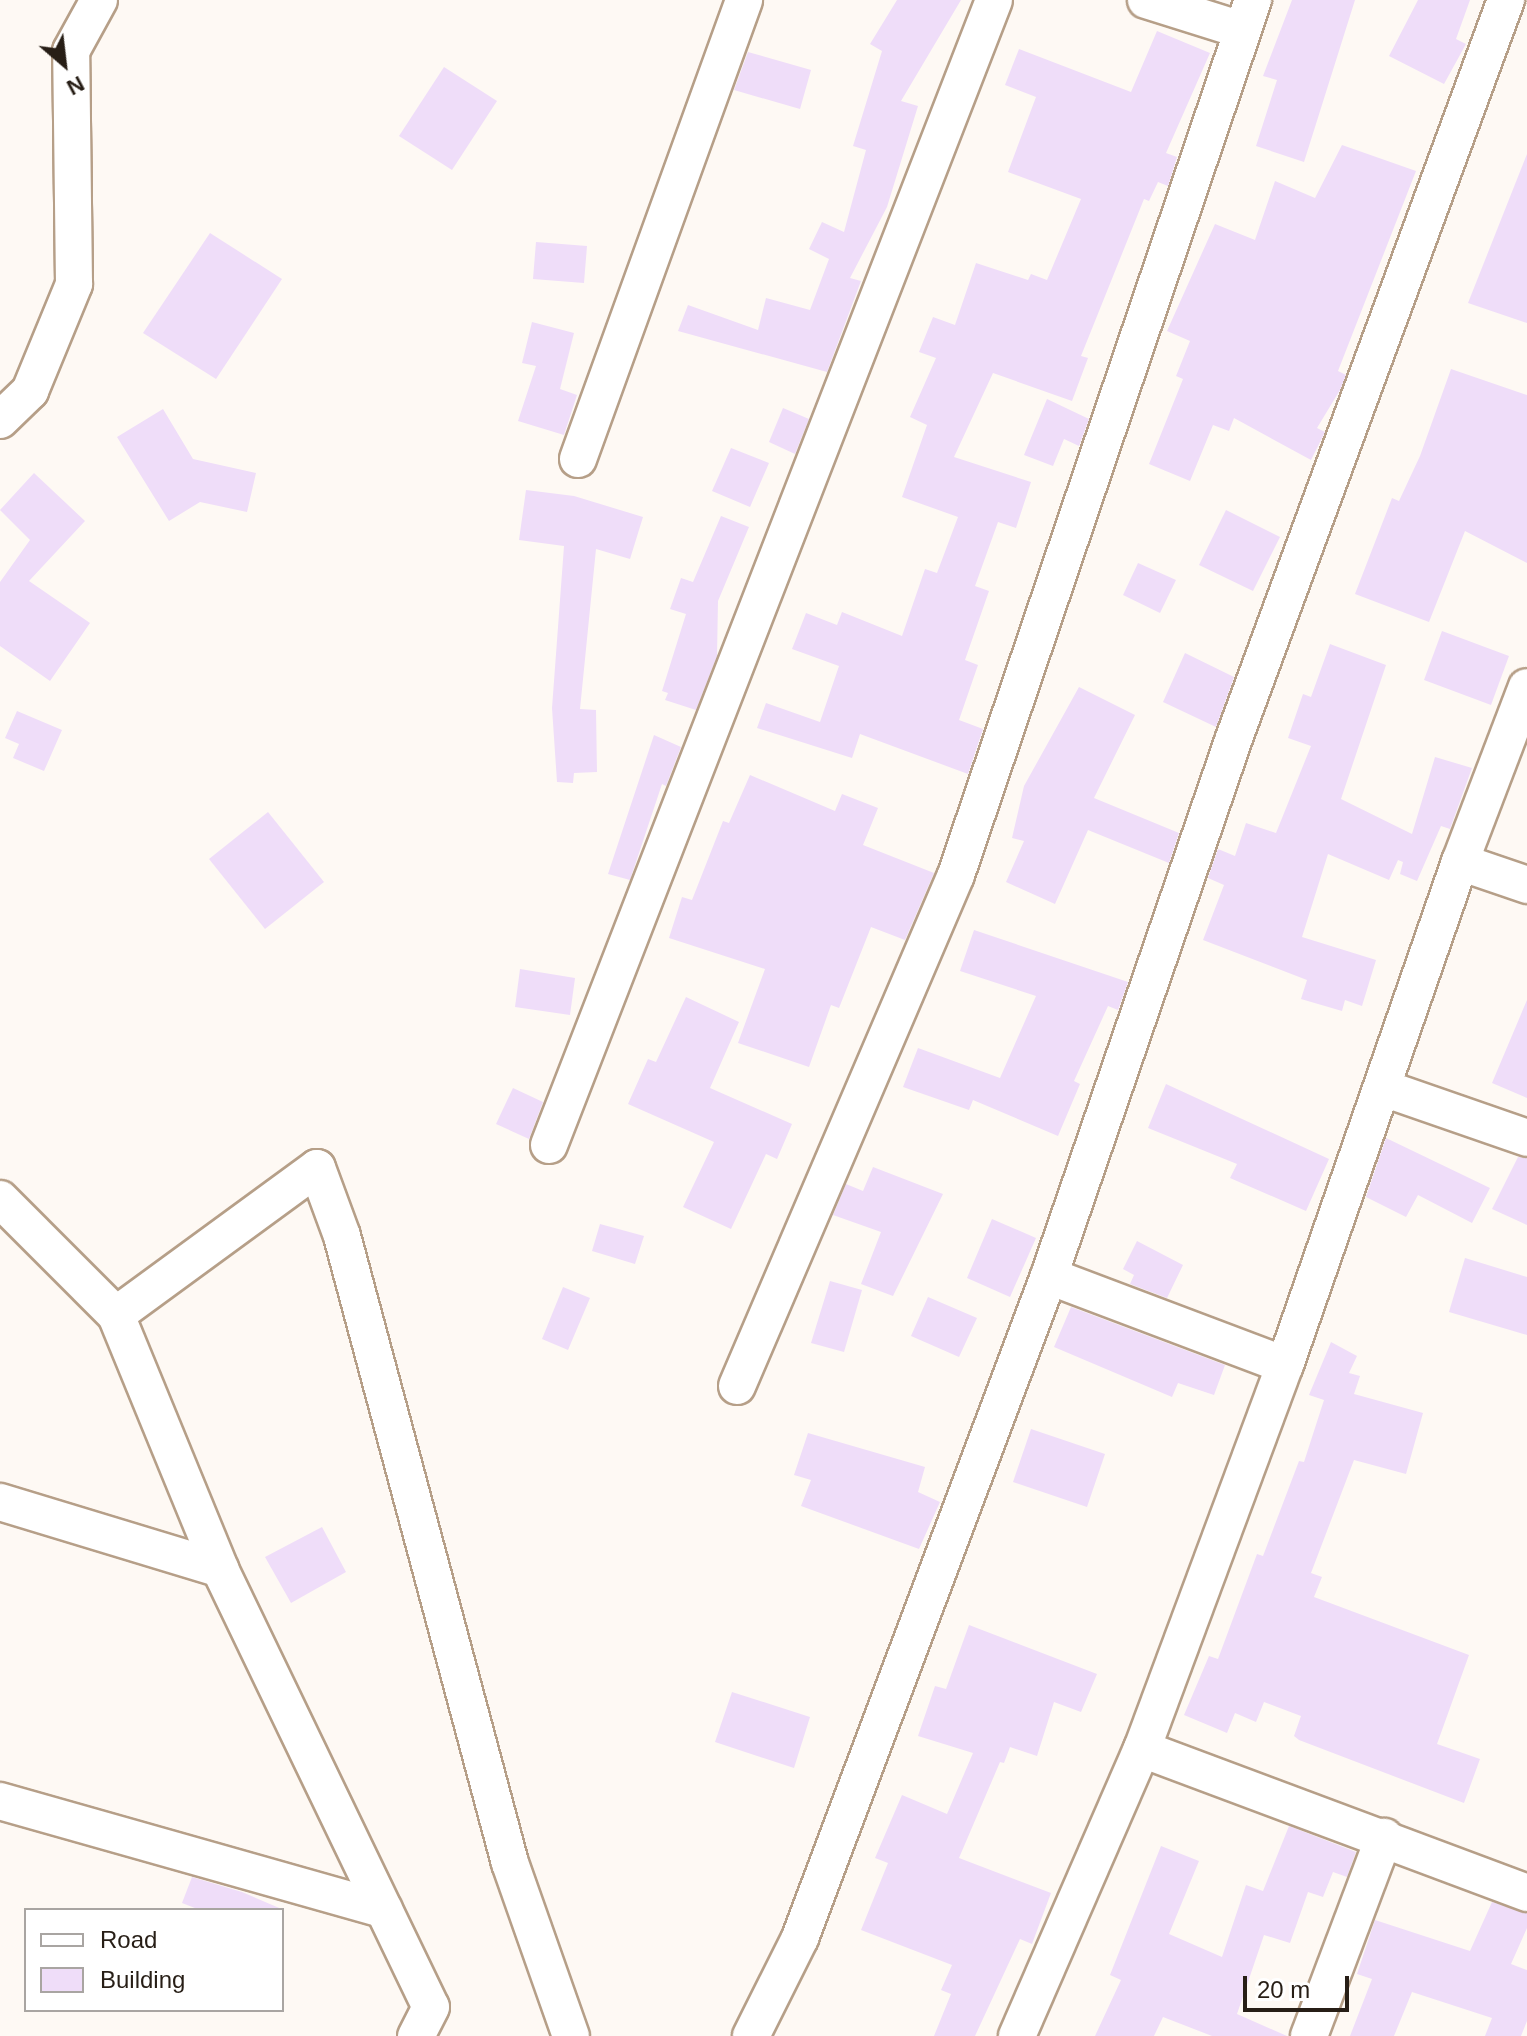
<!DOCTYPE html>
<style>
body{margin:0}
#map{position:relative;width:1527px;height:2036px;overflow:hidden;background:#fef9f4;font-family:Helvetica,sans-serif}
div>[style]{position:absolute}
.building>*{inset:0;background:#efddf9}
.roads{filter:drop-shadow(2px 0 #b69f88) drop-shadow(-2px 0 #b69f88) drop-shadow(0 2px #b69f88) drop-shadow(0 -2px #b69f88)}
.minor>*{height:36px;margin:-18px;padding:0 18px;transform-origin:18px;border-radius:18px;background:#fff}
span{translate:-50% -50%;white-space:nowrap;text-align:center;line-height:1.15;-webkit-text-stroke:6px #fff;paint-order:stroke}
.legend{position:absolute;left:24px;top:1908px;width:260px;height:104px;box-sizing:border-box;background:#fff;border:2px solid #a9a5a2;margin:0;padding:10px 14px;list-style:none;font-size:24px;color:#271e16}
.legend li{display:flex;align-items:center;gap:16px;height:40px}
.legend b{width:40px;border:2px solid #a9a5a2}
.north{position:absolute;left:24px;top:24px;width:80px;height:80px;-webkit-text-stroke:6px #fff;paint-order:stroke;rotate:152deg;font-size:22px;font-weight:700;line-height:32px;text-align:center;color:#271e16}
.north::after{content:'';display:block;margin:auto;width:28px;height:36px;background:#271e16;clip-path:polygon(50% 0,100% 100%,50% 72%,0 100%)}
.scale{position:absolute;left:1243px;top:1976px;width:106px;height:36px;box-sizing:border-box;border:4px solid #271e16;border-top:0;padding-left:10px;font-size:24px;line-height:28px;white-space:nowrap;color:#271e16;-webkit-text-stroke:6px #fff;paint-order:stroke}
</style>
<div id="map">
<div class="building">
<i style="clip-path:polygon(897px 0,961px 0,901px 101px,918px 106px,887px 207px,850px 278px,861px 281px,827px 372px,678px 331px,688px 305px,758px 330px,766px 298px,810px 310px,829px 259px,809px 249px,822px 222px,844px 232px,866px 150px,853px 146px,882px 51px,870px 44px)"></i>
<i style="clip-path:polygon(1292px 0,1355px 0,1304px 162px,1256px 146px,1277px 80px,1263px 76px)"></i>
<i style="clip-path:polygon(1418px 0,1470px 0,1456px 39px,1466px 44px,1444px 84px,1389px 56px)"></i>
<i style="clip-path:polygon(1157px 31px,1210px 53px,1166px 153px,1177px 157px,1168px 186px,1158px 182px,1149px 201px,1144px 199px,1081px 356px,1088px 358px,1072px 401px,993px 373px,954px 457px,1031px 482px,1016px 528px,998px 522px,975px 586px,989px 591px,965px 660px,978px 665px,959px 720px,983px 729px,968px 774px,860px 734px,852px 758px,757px 728px,766px 703px,820px 722px,839px 666px,792px 649px,806px 613px,837px 625px,842px 612px,902px 636px,925px 569px,937px 573px,958px 517px,902px 497px,927px 425px,910px 417px,936px 358px,919px 352px,933px 317px,955px 325px,976px 263px,1028px 280px,1031px 274px,1047px 280px,1081px 199px,1008px 172px,1036px 97px,1005px 85px,1019px 49px,1131px 92px)"></i>
<i style="clip-path:polygon(748px 52px,811px 70px,800px 109px,734px 90px)"></i>
<i style="clip-path:polygon(444px 67px,497px 101px,452px 170px,399px 136px)"></i>
<i style="clip-path:polygon(1342px 145px,1416px 171px,1338px 371px,1346px 375px,1340px 390px,1317px 428px,1325px 432px,1311px 460px,1234px 418px,1229px 431px,1213px 425px,1190px 481px,1149px 464px,1183px 379px,1176px 376px,1190px 341px,1167px 331px,1215px 224px,1255px 240px,1275px 181px,1315px 198px)"></i>
<i style="clip-path:polygon(1527px 154px,1527px 323px,1468px 303px)"></i>
<i style="clip-path:polygon(210px 233px,282px 279px,216px 379px,143px 333px)"></i>
<i style="clip-path:polygon(536px 242px,587px 246px,584px 283px,533px 279px)"></i>
<i style="clip-path:polygon(532px 322px,574px 333px,560px 389px,577px 395px,564px 435px,518px 421px,536px 366px,522px 363px)"></i>
<i style="clip-path:polygon(1451px 369px,1527px 395px,1527px 563px,1465px 531px,1429px 622px,1355px 594px,1392px 498px,1399px 501px,1420px 456px)"></i>
<i style="clip-path:polygon(1047px 399px,1089px 419px,1079px 446px,1064px 439px,1053px 466px,1024px 455px)"></i>
<i style="clip-path:polygon(783px 408px,809px 419px,795px 454px,769px 442px)"></i>
<i style="clip-path:polygon(163px 409px,193px 459px,256px 473px,247px 512px,200px 502px,169px 521px,117px 437px)"></i>
<i style="clip-path:polygon(731px 448px,769px 463px,750px 507px,712px 491px)"></i>
<i style="clip-path:polygon(34px 473px,85px 521px,29px 581px,90px 623px,50px 681px,0 646px,0 582px,30px 540px,0 510px)"></i>
<i style="clip-path:polygon(526px 490px,574px 496px,643px 517px,630px 559px,596px 549px,580px 709px,596px 710px,597px 772px,574px 773px,573px 783px,557px 782px,552px 708px,564px 546px,519px 540px)"></i>
<i style="clip-path:polygon(1226px 510px,1280px 537px,1253px 591px,1199px 565px)"></i>
<i style="clip-path:polygon(721px 516px,749px 527px,718px 601px,717px 656px,696px 710px,665px 700px,668px 693px,662px 691px,686px 614px,670px 609px,681px 578px,693px 582px)"></i>
<i style="clip-path:polygon(1138px 563px,1176px 580px,1160px 613px,1123px 595px)"></i>
<i style="clip-path:polygon(1442px 631px,1509px 656px,1491px 705px,1424px 680px)"></i>
<i style="clip-path:polygon(1330px 644px,1386px 665px,1341px 799px,1412px 834px,1435px 757px,1472px 768px,1450px 829px,1441px 826px,1417px 881px,1400px 874px,1403px 862px,1398px 860px,1389px 880px,1328px 854px,1302px 937px,1376px 960px,1362px 1006px,1345px 1000px,1342px 1011px,1301px 999px,1307px 980px,1203px 940px,1224px 885px,1208px 878px,1218px 849px,1235px 856px,1246px 823px,1276px 833px,1311px 746px,1288px 738px,1303px 694px,1311px 697px)"></i>
<i style="clip-path:polygon(1185px 653px,1234px 677px,1216px 727px,1163px 702px)"></i>
<i style="clip-path:polygon(1079px 687px,1135px 715px,1094px 798px,1179px 833px,1169px 863px,1088px 830px,1055px 904px,1006px 882px,1024px 841px,1012px 838px,1024px 786px)"></i>
<i style="clip-path:polygon(17px 711px,62px 730px,44px 771px,13px 758px,19px 744px,5px 738px)"></i>
<i style="clip-path:polygon(654px 735px,681px 747px,666px 786px,662px 784px,630px 880px,608px 874px)"></i>
<i style="clip-path:polygon(750px 775px,835px 811px,842px 794px,878px 808px,863px 845px,934px 873px,905px 940px,871px 927px,839px 1008px,831px 1005px,809px 1067px,738px 1043px,765px 969px,669px 938px,682px 897px,692px 900px,723px 821px,729px 823px)"></i>
<i style="clip-path:polygon(268px 812px,324px 882px,265px 929px,209px 859px)"></i>
<i style="clip-path:polygon(974px 930px,1128px 982px,1118px 1010px,1108px 1006px,1074px 1081px,1080px 1084px,1058px 1136px,973px 1100px,969px 1110px,903px 1087px,918px 1048px,1000px 1078px,1036px 996px,960px 971px)"></i>
<i style="clip-path:polygon(520px 969px,575px 978px,570px 1015px,515px 1007px)"></i>
<i style="clip-path:polygon(686px 997px,739px 1022px,710px 1088px,792px 1124px,777px 1159px,766px 1154px,731px 1229px,683px 1207px,714px 1142px,628px 1104px,648px 1059px,656px 1062px)"></i>
<i style="clip-path:polygon(1527px 1000px,1527px 1098px,1492px 1083px)"></i>
<i style="clip-path:polygon(1166px 1084px,1329px 1159px,1306px 1211px,1230px 1178px,1237px 1164px,1148px 1128px)"></i>
<i style="clip-path:polygon(513px 1088px,543px 1102px,529px 1139px,496px 1124px)"></i>
<i style="clip-path:polygon(1386px 1138px,1490px 1188px,1472px 1223px,1418px 1195px,1406px 1217px,1366px 1197px)"></i>
<i style="clip-path:polygon(1518px 1157px,1527px 1158px,1527px 1225px,1492px 1209px)"></i>
<i style="clip-path:polygon(873px 1167px,943px 1194px,893px 1296px,861px 1284px,881px 1232px,833px 1215px,846px 1184px,863px 1191px)"></i>
<i style="clip-path:polygon(992px 1219px,1036px 1238px,1010px 1297px,967px 1278px)"></i>
<i style="clip-path:polygon(600px 1224px,644px 1236px,635px 1264px,592px 1251px)"></i>
<i style="clip-path:polygon(1137px 1241px,1183px 1265px,1167px 1298px,1130px 1284px,1134px 1275px,1123px 1269px)"></i>
<i style="clip-path:polygon(1465px 1258px,1527px 1277px,1527px 1335px,1449px 1312px)"></i>
<i style="clip-path:polygon(830px 1281px,862px 1290px,844px 1352px,811px 1343px)"></i>
<i style="clip-path:polygon(563px 1287px,590px 1298px,568px 1350px,542px 1339px)"></i>
<i style="clip-path:polygon(928px 1297px,977px 1318px,959px 1357px,911px 1336px)"></i>
<i style="clip-path:polygon(1071px 1307px,1225px 1365px,1214px 1395px,1178px 1383px,1172px 1397px,1054px 1347px)"></i>
<i style="clip-path:polygon(1331px 1342px,1357px 1356px,1349px 1373px,1360px 1376px,1354px 1394px,1423px 1413px,1406px 1474px,1354px 1460px,1311px 1573px,1322px 1577px,1314px 1597px,1469px 1655px,1437px 1744px,1480px 1759px,1464px 1803px,1299px 1740px,1294px 1736px,1301px 1716px,1264px 1702px,1256px 1722px,1235px 1713px,1227px 1733px,1184px 1715px,1209px 1656px,1218px 1659px,1257px 1554px,1263px 1556px,1299px 1461px,1304px 1462px,1324px 1400px,1309px 1395px)"></i>
<i style="clip-path:polygon(1031px 1429px,1105px 1454px,1087px 1507px,1013px 1482px)"></i>
<i style="clip-path:polygon(808px 1433px,925px 1467px,918px 1492px,940px 1502px,919px 1549px,801px 1506px,811px 1480px,794px 1475px)"></i>
<i style="clip-path:polygon(322px 1527px,346px 1572px,291px 1603px,265px 1557px)"></i>
<i style="clip-path:polygon(969px 1625px,1097px 1674px,1081px 1712px,1054px 1702px,1037px 1756px,1010px 1747px,1004px 1763px,1000px 1762px,959px 1858px,1051px 1893px,1032px 1944px,1020px 1939px,975px 2036px,934px 2036px,951px 1994px,941px 1990px,952px 1965px,861px 1930px,888px 1863px,875px 1858px,902px 1795px,947px 1814px,973px 1753px,918px 1736px,935px 1686px,946px 1689px)"></i>
<i style="clip-path:polygon(732px 1692px,810px 1717px,794px 1768px,715px 1742px)"></i>
<i style="clip-path:polygon(1289px 1826px,1356px 1852px,1347px 1877px,1333px 1872px,1323px 1897px,1308px 1892px,1290px 1943px,1264px 1935px,1237px 2014px,1287px 2036px,1212px 2036px,1163px 2017px,1154px 2036px,1095px 2036px,1121px 1980px,1110px 1975px,1161px 1846px,1199px 1861px,1169px 1934px,1222px 1957px,1246px 1885px,1263px 1891px)"></i>
<i style="clip-path:polygon(192px 1877px,242px 1892px,284px 1910px,200px 1910px,182px 1903px)"></i>
<i style="clip-path:polygon(1492px 1902px,1527px 1913px,1527px 1928px,1511px 1964px,1527px 1970px,1527px 2021px,1521px 2036px,1485px 2036px,1492px 2018px,1412px 1992px,1394px 2036px,1350px 2036px,1372px 1979px,1357px 1974px,1375px 1920px,1470px 1951px)"></i>
</div>
<div class="roads">
<div class="minor">
<i style="left:1146px;top:0;width:101px;rotate:17.4deg"></i>
<i style="left:0;top:420px;width:42px;rotate:-44deg"></i>
<i style="left:30px;top:391px;width:116px;rotate:-67.6deg"></i>
<i style="left:74px;top:284px;width:233px;rotate:-90.7deg"></i>
<i style="left:71px;top:51px;width:58px;rotate:-61.2deg"></i>
<i style="left:578px;top:459px;width:488px;rotate:-70.1deg"></i>
<i style="left:1460px;top:862px;width:71px;rotate:18.9deg"></i>
<i style="left:1383px;top:1088px;width:152px;rotate:19.1deg"></i>
<i style="left:549px;top:1145px;width:1228px;rotate:-68.76deg"></i>
<i style="left:0;top:1199px;width:164px;rotate:45deg"></i>
<i style="left:116px;top:1315px;width:274px;rotate:67.7deg"></i>
<i style="left:220px;top:1569px;width:486px;rotate:64.3deg"></i>
<i style="left:431px;top:2007px;width:33px;rotate:117deg"></i>
<i style="left:1049px;top:1276px;width:252px;rotate:20.7deg"></i>
<i style="left:116px;top:1315px;width:249px;rotate:-36.2deg"></i>
<i style="left:317px;top:1168px;width:72px;rotate:69.8deg"></i>
<i style="left:342px;top:1236px;width:649px;rotate:75deg"></i>
<i style="left:510px;top:1863px;width:183px;rotate:70.6deg"></i>
<i style="left:737px;top:1386px;width:556px;rotate:-66.8deg"></i>
<i style="left:956px;top:875px;width:924px;rotate:-71.25deg"></i>
<i style="left:0;top:1502px;width:230px;rotate:16.9deg"></i>
<i style="left:1142px;top:1749px;width:411px;rotate:20.5deg"></i>
<i style="left:0;top:1801px;width:399px;rotate:15.8deg"></i>
<i style="left:751px;top:2036px;width:110px;rotate:-63.4deg"></i>
<i style="left:800px;top:1938px;width:707px;rotate:-69.39deg"></i>
<i style="left:1049px;top:1276px;width:569px;rotate:-71.02deg"></i>
<i style="left:1234px;top:738px;width:787px;rotate:-69.77deg"></i>
<i style="left:1017px;top:2036px;width:313px;rotate:-66.5deg"></i>
<i style="left:1142px;top:1749px;width:410px;rotate:-69.6deg"></i>
<i style="left:1285px;top:1365px;width:533px;rotate:-70.82deg"></i>
<i style="left:1460px;top:862px;width:187px;rotate:-69.1deg"></i>
<i style="left:1309px;top:2036px;width:213px;rotate:-69.3deg"></i>
</div>
</div>
<ul class="legend">
<li><b style="height:10px;background:#fff"></b>Road</li>
<li><b style="height:22px;background:#efddf9"></b>Building</li>
</ul>
<div class="north">N</div>
<div class="scale">20 m</div>
</div>
